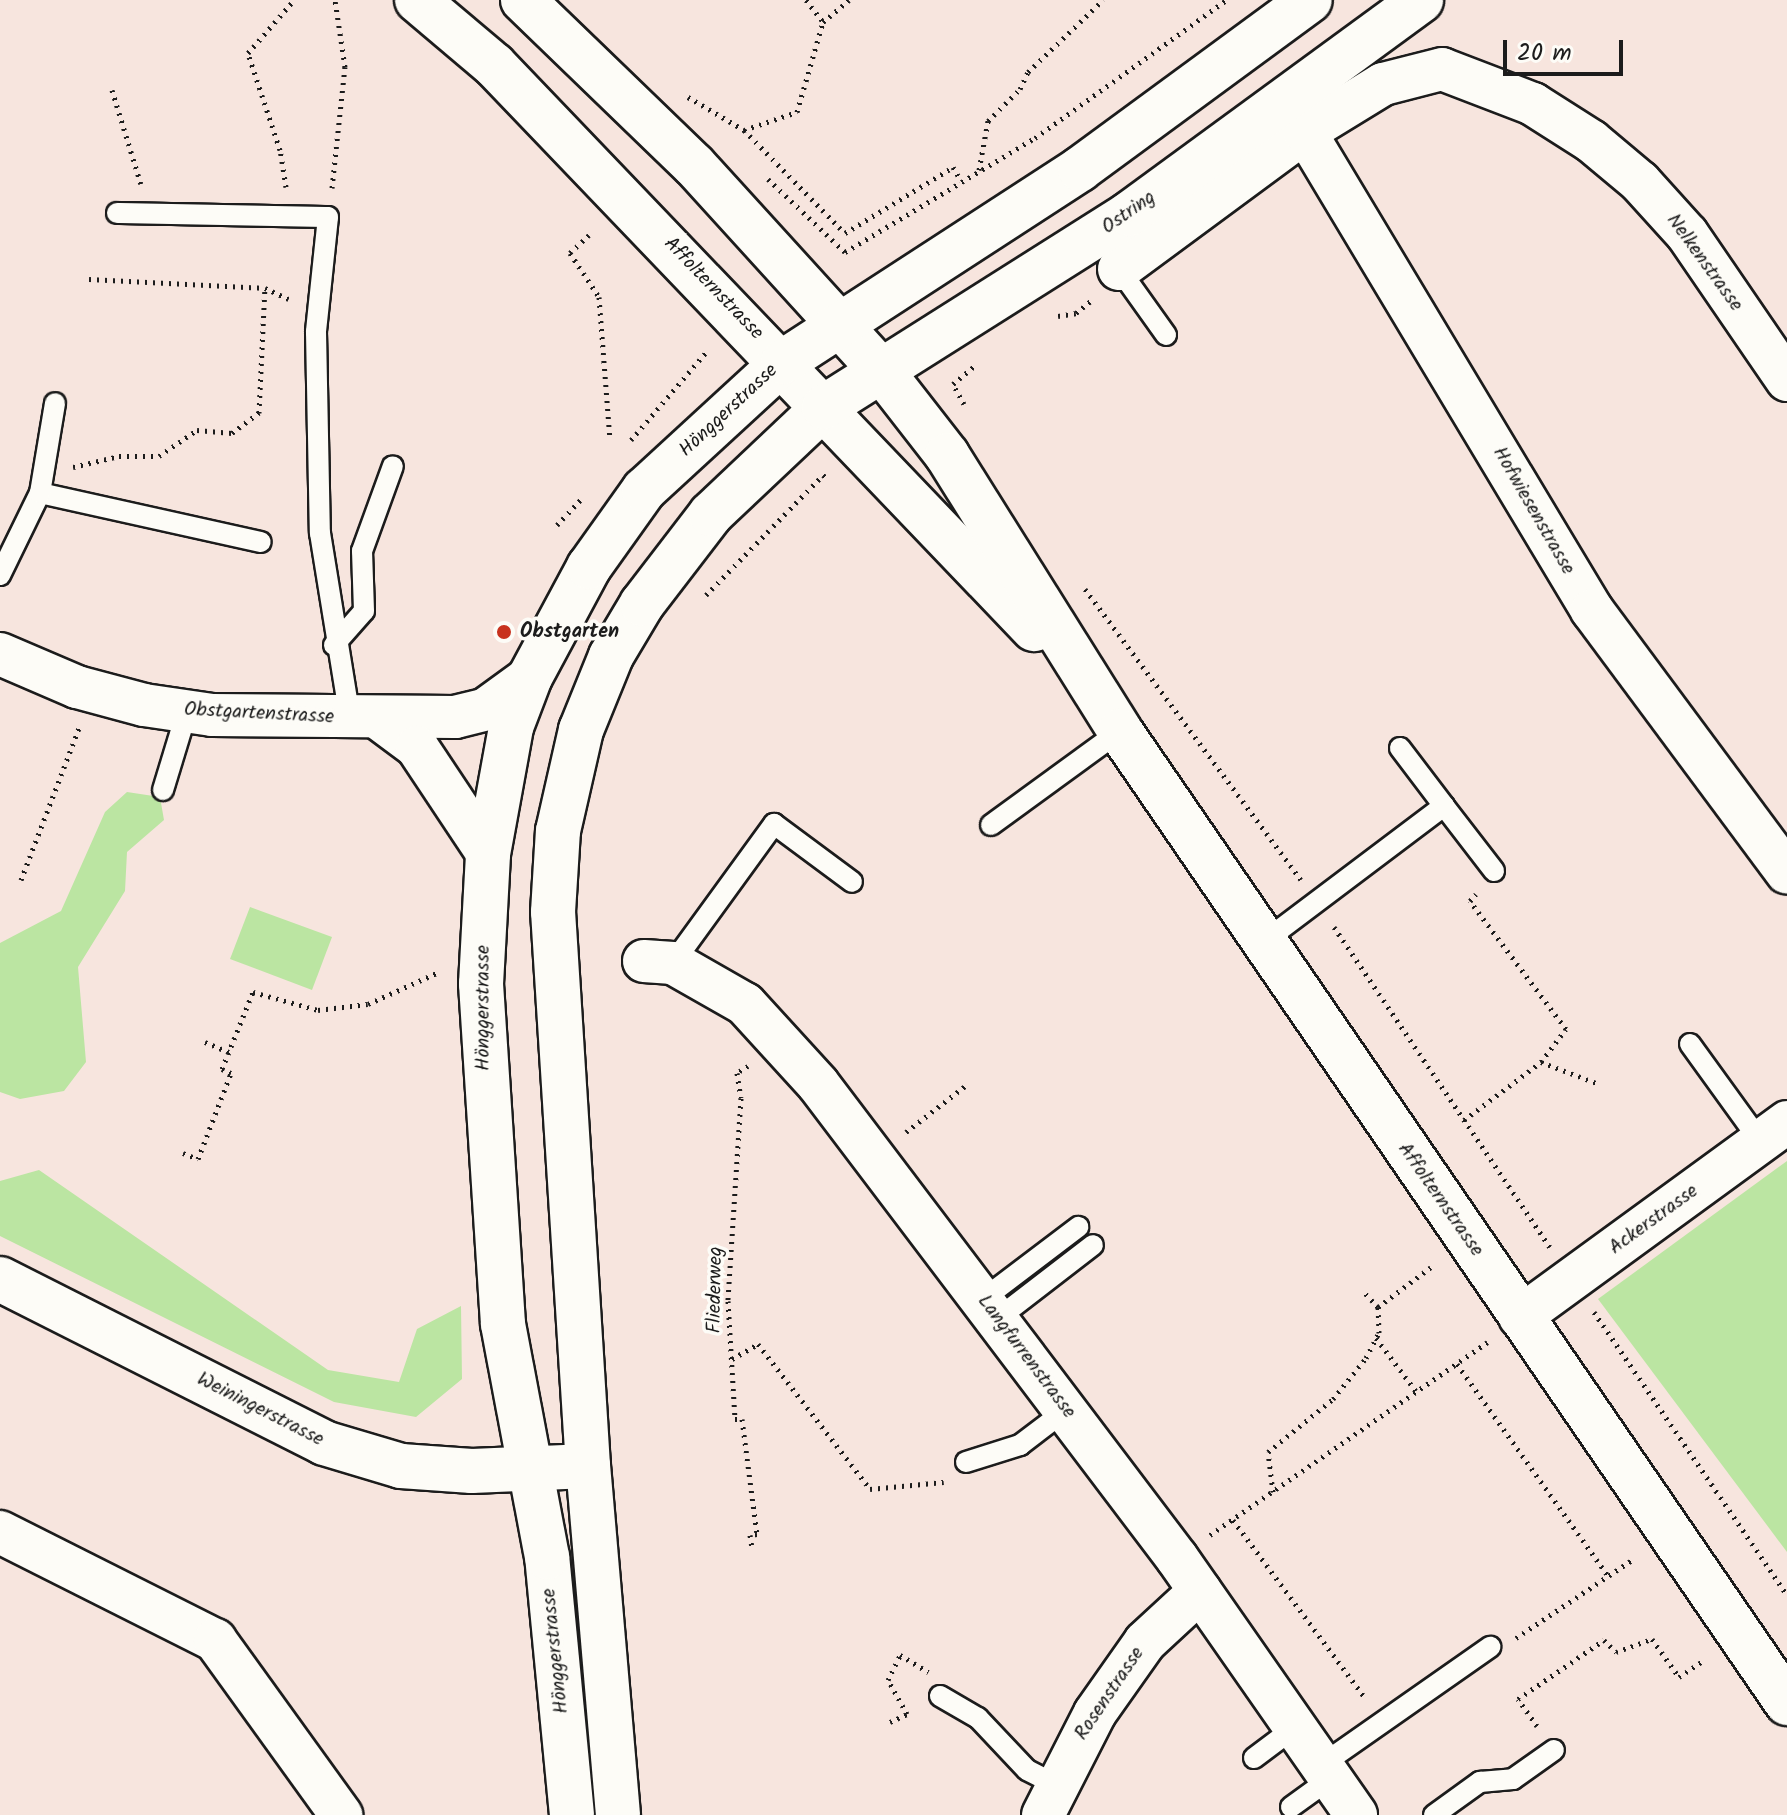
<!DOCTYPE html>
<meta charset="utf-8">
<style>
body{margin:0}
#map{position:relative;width:1787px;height:1815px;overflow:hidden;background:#f7e5de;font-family:Kalam,sans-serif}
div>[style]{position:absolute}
.green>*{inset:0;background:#bbe5a2}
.path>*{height:5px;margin-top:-2.5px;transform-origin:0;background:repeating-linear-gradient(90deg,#1c1c1c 0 2px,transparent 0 8px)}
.roads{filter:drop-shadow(2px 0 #1c1c1c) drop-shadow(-2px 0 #1c1c1c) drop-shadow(0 2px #1c1c1c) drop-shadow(0 -2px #1c1c1c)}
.service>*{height:20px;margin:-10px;padding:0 10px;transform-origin:10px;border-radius:10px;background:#fdfcf7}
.minor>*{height:42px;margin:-21px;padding:0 21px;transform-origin:21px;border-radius:21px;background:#fdfcf7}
.tertiary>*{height:44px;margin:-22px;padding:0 22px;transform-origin:22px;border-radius:22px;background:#fdfcf7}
.secondary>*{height:44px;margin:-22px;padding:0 22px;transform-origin:22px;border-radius:22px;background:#fdfcf7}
.dots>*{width:22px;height:22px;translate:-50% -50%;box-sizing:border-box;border:4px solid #fdfcf7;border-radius:50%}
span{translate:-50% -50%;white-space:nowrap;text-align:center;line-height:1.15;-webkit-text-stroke:7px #fdfcf7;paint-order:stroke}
.street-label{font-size:20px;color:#1c1c1c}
.poi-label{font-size:20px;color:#1c1c1c;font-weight:700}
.left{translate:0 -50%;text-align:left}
.scale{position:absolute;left:1503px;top:40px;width:120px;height:36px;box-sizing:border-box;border:4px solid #1c1c1c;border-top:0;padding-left:10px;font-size:24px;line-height:28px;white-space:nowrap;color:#1c1c1c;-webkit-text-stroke:6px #fdfcf7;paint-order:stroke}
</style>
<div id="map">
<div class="green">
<i style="clip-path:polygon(127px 792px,160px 797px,164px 820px,127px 852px,125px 891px,78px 967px,86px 1062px,64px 1091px,20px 1099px,0 1092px,0 943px,61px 911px,105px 812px)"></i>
<i style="clip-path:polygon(250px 907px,332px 937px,312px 990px,230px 959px)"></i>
<i style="clip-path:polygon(1787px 1161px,1787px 1552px,1598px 1299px)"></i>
<i style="clip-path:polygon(39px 1170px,328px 1370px,399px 1382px,417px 1329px,461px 1306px,462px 1379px,416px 1417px,334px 1402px,0 1236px,0 1181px)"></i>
</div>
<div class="path">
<i style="left:806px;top:0;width:28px;rotate:52deg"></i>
<i style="left:112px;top:90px;width:98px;rotate:72.9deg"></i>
<i style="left:688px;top:97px;width:65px;rotate:30.5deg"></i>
<i style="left:744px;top:130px;width:56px;rotate:-18.8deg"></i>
<i style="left:797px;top:112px;width:94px;rotate:-73.9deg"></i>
<i style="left:823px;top:22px;width:34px;rotate:-40deg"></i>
<i style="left:744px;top:130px;width:144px;rotate:45.6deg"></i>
<i style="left:845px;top:233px;width:127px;rotate:-31.4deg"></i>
<i style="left:953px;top:167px;width:16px;rotate:60deg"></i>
<i style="left:979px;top:170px;width:50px;rotate:-79.6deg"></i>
<i style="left:988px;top:121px;width:45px;rotate:-45deg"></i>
<i style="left:1020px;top:89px;width:19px;rotate:-65deg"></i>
<i style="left:1028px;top:72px;width:104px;rotate:-43.8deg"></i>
<i style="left:768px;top:179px;width:106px;rotate:43.5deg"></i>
<i style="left:845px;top:252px;width:222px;rotate:-31deg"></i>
<i style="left:1035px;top:138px;width:236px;rotate:-35.8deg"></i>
<i style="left:286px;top:187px;width:37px;rotate:-99deg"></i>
<i style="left:280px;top:150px;width:102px;rotate:-108.3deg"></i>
<i style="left:248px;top:53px;width:70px;rotate:-49deg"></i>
<i style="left:332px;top:188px;width:122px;rotate:-83.9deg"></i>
<i style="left:345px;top:67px;width:68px;rotate:-98.5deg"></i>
<i style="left:589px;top:235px;width:26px;rotate:137deg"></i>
<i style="left:570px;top:253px;width:53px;rotate:56.6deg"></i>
<i style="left:599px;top:297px;width:143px;rotate:85.6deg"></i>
<i style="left:89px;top:279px;width:176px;rotate:2.9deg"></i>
<i style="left:265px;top:288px;width:26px;rotate:25deg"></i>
<i style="left:1058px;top:316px;width:18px;rotate:-9deg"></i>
<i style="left:1076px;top:313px;width:21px;rotate:-39deg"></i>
<i style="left:964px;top:404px;width:23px;rotate:-119deg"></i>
<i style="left:953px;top:384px;width:31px;rotate:-40deg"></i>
<i style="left:631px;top:440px;width:118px;rotate:-49.5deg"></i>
<i style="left:73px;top:467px;width:47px;rotate:-13.4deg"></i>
<i style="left:119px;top:456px;width:40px"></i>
<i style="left:159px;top:456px;width:46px;rotate:-34.4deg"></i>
<i style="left:197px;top:430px;width:35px;rotate:5deg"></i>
<i style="left:232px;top:433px;width:34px;rotate:-37deg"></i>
<i style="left:259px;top:413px;width:125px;rotate:-87.3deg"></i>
<i style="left:557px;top:525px;width:38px;rotate:-47deg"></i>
<i style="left:1085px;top:589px;width:362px;rotate:53.4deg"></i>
<i style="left:706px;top:595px;width:168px;rotate:-45.7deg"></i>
<i style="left:823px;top:475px;width:6px;rotate:39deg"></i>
<i style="left:21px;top:880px;width:163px;rotate:-69.1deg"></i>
<i style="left:1334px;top:927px;width:386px;rotate:56deg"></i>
<i style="left:205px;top:1042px;width:26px;rotate:23deg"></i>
<i style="left:1541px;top:1062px;width:62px;rotate:20.8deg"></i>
<i style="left:748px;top:1066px;width:13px;rotate:148deg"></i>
<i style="left:737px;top:1073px;width:25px;rotate:81deg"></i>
<i style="left:741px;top:1098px;width:203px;rotate:93.7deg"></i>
<i style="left:728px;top:1301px;width:118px;rotate:86.6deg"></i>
<i style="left:735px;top:1419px;width:7px"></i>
<i style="left:742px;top:1419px;width:116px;rotate:82.6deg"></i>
<i style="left:757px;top:1534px;width:7px;rotate:172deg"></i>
<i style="left:750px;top:1535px;width:13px;rotate:81deg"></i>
<i style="left:1464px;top:1120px;width:96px;rotate:-37deg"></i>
<i style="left:1541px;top:1062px;width:41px;rotate:-52.9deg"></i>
<i style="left:1566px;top:1029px;width:160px;rotate:-126.9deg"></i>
<i style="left:1470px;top:901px;width:9px;rotate:-49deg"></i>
<i style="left:906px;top:1132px;width:75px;rotate:-37.9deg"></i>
<i style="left:183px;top:1153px;width:16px;rotate:22deg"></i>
<i style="left:198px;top:1159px;width:92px;rotate:-69deg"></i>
<i style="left:231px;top:1073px;width:10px;rotate:-156deg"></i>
<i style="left:222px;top:1069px;width:83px;rotate:-68.1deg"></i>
<i style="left:253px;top:992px;width:67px;rotate:15.5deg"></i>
<i style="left:318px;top:1010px;width:50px;rotate:-6.8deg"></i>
<i style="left:368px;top:1004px;width:78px;rotate:-24.3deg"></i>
<i style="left:1378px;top:1307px;width:66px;rotate:-37deg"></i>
<i style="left:1594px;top:1312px;width:343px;rotate:55.7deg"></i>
<i style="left:1376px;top:1338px;width:66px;rotate:53deg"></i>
<i style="left:732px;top:1359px;width:30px;rotate:-30deg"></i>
<i style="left:758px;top:1344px;width:183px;rotate:52.3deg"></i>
<i style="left:870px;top:1489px;width:74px;rotate:-5.4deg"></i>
<i style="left:1457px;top:1364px;width:260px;rotate:54.5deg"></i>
<i style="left:1273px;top:1492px;width:40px;rotate:-97.1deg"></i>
<i style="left:1268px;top:1452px;width:84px;rotate:-39.2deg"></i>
<i style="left:1333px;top:1399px;width:53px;rotate:-51.2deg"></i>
<i style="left:1366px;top:1358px;width:28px;rotate:-63deg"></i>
<i style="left:1379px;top:1333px;width:26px;rotate:-92deg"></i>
<i style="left:1378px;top:1307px;width:19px;rotate:-133deg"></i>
<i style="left:1233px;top:1520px;width:223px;rotate:53.4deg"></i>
<i style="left:1210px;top:1535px;width:338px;rotate:-34.8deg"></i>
<i style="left:1516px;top:1638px;width:140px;rotate:-33.9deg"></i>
<i style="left:907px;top:1714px;width:39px;rotate:-119deg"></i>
<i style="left:888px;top:1680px;width:28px;rotate:-64deg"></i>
<i style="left:900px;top:1655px;width:33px;rotate:31deg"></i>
<i style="left:890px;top:1722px;width:19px;rotate:-25deg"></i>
<i style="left:1537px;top:1726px;width:33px;rotate:-125deg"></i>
<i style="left:1518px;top:1699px;width:104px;rotate:-34.5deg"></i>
<i style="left:1604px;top:1640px;width:17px;rotate:45deg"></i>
<i style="left:1616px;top:1652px;width:38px;rotate:-20deg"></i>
<i style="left:1652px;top:1639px;width:47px;rotate:54.6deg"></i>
<i style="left:1679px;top:1677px;width:29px;rotate:-34deg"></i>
</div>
<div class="roads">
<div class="service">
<i style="left:117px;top:213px;width:211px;rotate:1.1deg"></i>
<i style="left:328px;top:217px;width:116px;rotate:96deg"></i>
<i style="left:316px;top:332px;width:201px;rotate:88.9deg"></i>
<i style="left:320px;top:533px;width:188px;rotate:80.8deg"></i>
<i style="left:1119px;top:269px;width:81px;rotate:54.5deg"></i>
<i style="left:40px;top:493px;width:226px;rotate:12.5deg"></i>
<i style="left:0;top:575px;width:91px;rotate:-64deg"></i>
<i style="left:40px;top:493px;width:91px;rotate:-80.5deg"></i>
<i style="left:334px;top:645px;width:45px;rotate:-48.6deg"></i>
<i style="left:364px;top:611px;width:60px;rotate:-91.9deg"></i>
<i style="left:362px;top:551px;width:90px;rotate:-70deg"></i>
<i style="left:1400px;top:748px;width:73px;rotate:52.8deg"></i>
<i style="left:163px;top:790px;width:83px;rotate:-73.1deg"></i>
<i style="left:991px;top:825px;width:160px;rotate:-36.1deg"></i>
<i style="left:1262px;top:943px;width:228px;rotate:-37deg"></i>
<i style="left:1444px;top:806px;width:82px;rotate:52.4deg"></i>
<i style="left:673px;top:963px;width:172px;rotate:-54deg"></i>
<i style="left:774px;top:824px;width:97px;rotate:36.6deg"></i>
<i style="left:1690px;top:1044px;width:121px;rotate:54.1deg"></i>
<i style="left:982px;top:1300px;width:121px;rotate:-37.2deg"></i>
<i style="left:997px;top:1319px;width:121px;rotate:-37.6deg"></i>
<i style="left:966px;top:1462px;width:57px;rotate:-17.5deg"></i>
<i style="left:1020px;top:1445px;width:58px;rotate:-37.3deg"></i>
<i style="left:940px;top:1696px;width:44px;rotate:30.1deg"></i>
<i style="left:978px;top:1718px;width:71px;rotate:46.7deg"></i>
<i style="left:1027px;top:1770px;width:34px;rotate:27deg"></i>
<i style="left:1254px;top:1758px;width:50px;rotate:-36.9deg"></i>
<i style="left:1320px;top:1766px;width:208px;rotate:-35deg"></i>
<i style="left:1291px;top:1807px;width:48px;rotate:-35.7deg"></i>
<i style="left:1434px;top:1815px;width:57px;rotate:-35.7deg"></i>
<i style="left:1480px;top:1782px;width:33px;rotate:-5deg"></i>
<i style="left:1513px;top:1779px;width:50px;rotate:-35.3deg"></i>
</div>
<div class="minor">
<i style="left:1119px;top:269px;width:231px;rotate:-36.4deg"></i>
<i style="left:1787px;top:380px;width:177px;rotate:-124.4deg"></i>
<i style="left:1687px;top:234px;width:70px;rotate:-132.1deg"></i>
<i style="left:1640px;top:182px;width:64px;rotate:-140.1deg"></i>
<i style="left:1591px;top:141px;width:69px;rotate:-147.5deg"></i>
<i style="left:1533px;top:104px;width:97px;rotate:-159deg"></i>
<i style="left:1442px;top:69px;width:61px;rotate:165.7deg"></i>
<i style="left:1383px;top:84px;width:92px;rotate:148.4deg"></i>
<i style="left:1305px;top:132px;width:558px;rotate:59.02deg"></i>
<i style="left:1592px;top:610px;width:327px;rotate:53.4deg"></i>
<i style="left:0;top:654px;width:84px;rotate:23.2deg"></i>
<i style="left:77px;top:687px;width:69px;rotate:15deg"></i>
<i style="left:144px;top:705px;width:69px;rotate:8.4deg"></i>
<i style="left:212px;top:715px;width:243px;rotate:0.5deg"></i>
<i style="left:455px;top:717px;width:32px;rotate:-14deg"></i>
<i style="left:486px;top:709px;width:54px;rotate:-36deg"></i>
<i style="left:382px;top:721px;width:44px;rotate:36.6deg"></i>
<i style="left:417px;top:747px;width:128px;rotate:56.4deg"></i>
<i style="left:644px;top:961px;width:29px;rotate:4deg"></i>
<i style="left:673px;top:963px;width:83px;rotate:29.7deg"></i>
<i style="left:745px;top:1004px;width:108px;rotate:47.6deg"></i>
<i style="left:818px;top:1084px;width:595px;rotate:52.86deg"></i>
<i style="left:1177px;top:1558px;width:313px;rotate:55.1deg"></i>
<i style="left:1520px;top:1317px;width:331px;rotate:-36.1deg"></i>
<i style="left:0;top:1532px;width:241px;rotate:26.7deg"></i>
<i style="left:215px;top:1640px;width:216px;rotate:54.2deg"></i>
<i style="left:1043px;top:1815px;width:114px;rotate:-63deg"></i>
<i style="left:1095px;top:1713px;width:87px;rotate:-54.8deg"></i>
<i style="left:1145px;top:1642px;width:75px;rotate:-42.8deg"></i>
</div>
<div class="tertiary">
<i style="left:417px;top:0;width:101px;rotate:40.2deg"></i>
<i style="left:494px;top:65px;width:781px;rotate:46.25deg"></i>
<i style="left:523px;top:0;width:238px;rotate:44deg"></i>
<i style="left:694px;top:165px;width:282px;rotate:47.7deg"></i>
<i style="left:884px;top:374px;width:103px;rotate:52.1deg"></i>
<i style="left:947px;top:455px;width:326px;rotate:57.9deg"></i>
<i style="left:1120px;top:731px;width:1179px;rotate:55.54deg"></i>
<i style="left:0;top:1279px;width:363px;rotate:26.8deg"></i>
<i style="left:324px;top:1443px;width:80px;rotate:16.6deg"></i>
<i style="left:401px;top:1466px;width:71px;rotate:4deg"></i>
<i style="left:472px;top:1471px;width:116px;rotate:-2.5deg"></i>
</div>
<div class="secondary">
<i style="left:572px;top:1815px;width:259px;rotate:-95.5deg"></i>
<i style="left:547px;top:1557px;width:237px;rotate:-100.7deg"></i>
<i style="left:503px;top:1324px;width:341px;rotate:-93.7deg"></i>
<i style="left:481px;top:984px;width:130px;rotate:-86.9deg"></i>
<i style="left:488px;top:854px;width:129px;rotate:-79.7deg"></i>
<i style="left:511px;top:727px;width:53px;rotate:-69.2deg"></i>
<i style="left:530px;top:677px;width:125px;rotate:-61.8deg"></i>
<i style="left:589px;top:567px;width:95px;rotate:-54.5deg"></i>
<i style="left:644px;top:490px;width:189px;rotate:-42.6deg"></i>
<i style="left:783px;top:362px;width:354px;rotate:-33deg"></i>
<i style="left:1080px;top:169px;width:285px;rotate:-36.3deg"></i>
<i style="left:618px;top:1815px;width:350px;rotate:-94.9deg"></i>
<i style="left:588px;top:1466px;width:555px;rotate:-93.61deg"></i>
<i style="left:553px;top:912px;width:81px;rotate:-86.5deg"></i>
<i style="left:558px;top:831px;width:104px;rotate:-77.2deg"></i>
<i style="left:581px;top:730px;width:80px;rotate:-67.9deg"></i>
<i style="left:611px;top:656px;width:61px;rotate:-59.2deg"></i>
<i style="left:642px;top:604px;width:113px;rotate:-52.5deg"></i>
<i style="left:711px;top:514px;width:156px;rotate:-43.4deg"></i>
<i style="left:824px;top:407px;width:361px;rotate:-32.3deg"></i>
<i style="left:1129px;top:214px;width:362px;rotate:-36.2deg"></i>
</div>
</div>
<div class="dots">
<i style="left:504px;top:632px;background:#c8321e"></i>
</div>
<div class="street-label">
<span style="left:1129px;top:213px;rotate:-35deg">Ostring</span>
<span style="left:1704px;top:263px;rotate:54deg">Nelkenstrasse</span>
<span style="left:713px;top:289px;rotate:46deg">Affolternstrasse</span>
<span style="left:729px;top:411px;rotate:-43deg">Hönggerstrasse</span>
<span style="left:1533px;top:511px;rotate:60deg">Hofwiesenstrasse</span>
<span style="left:259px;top:714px;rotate:3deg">Obstgartenstrasse</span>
<span style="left:484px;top:1008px;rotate:-90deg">Hönggerstrasse</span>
<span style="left:1440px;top:1200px;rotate:55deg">Affolternstrasse</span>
<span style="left:1654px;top:1220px;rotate:-36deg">Ackerstrasse</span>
<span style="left:716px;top:1290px;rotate:-89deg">Fliederweg</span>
<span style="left:1026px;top:1357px;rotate:53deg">Langfurrenstrasse</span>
<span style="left:260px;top:1410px;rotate:27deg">Weiningerstrasse</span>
<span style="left:556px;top:1651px;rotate:-96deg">Hönggerstrasse</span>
<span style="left:1110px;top:1694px;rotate:-56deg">Rosenstrasse</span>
</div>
<div class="poi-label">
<span class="left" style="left:520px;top:632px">Obstgarten</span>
</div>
<div class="scale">20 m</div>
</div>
